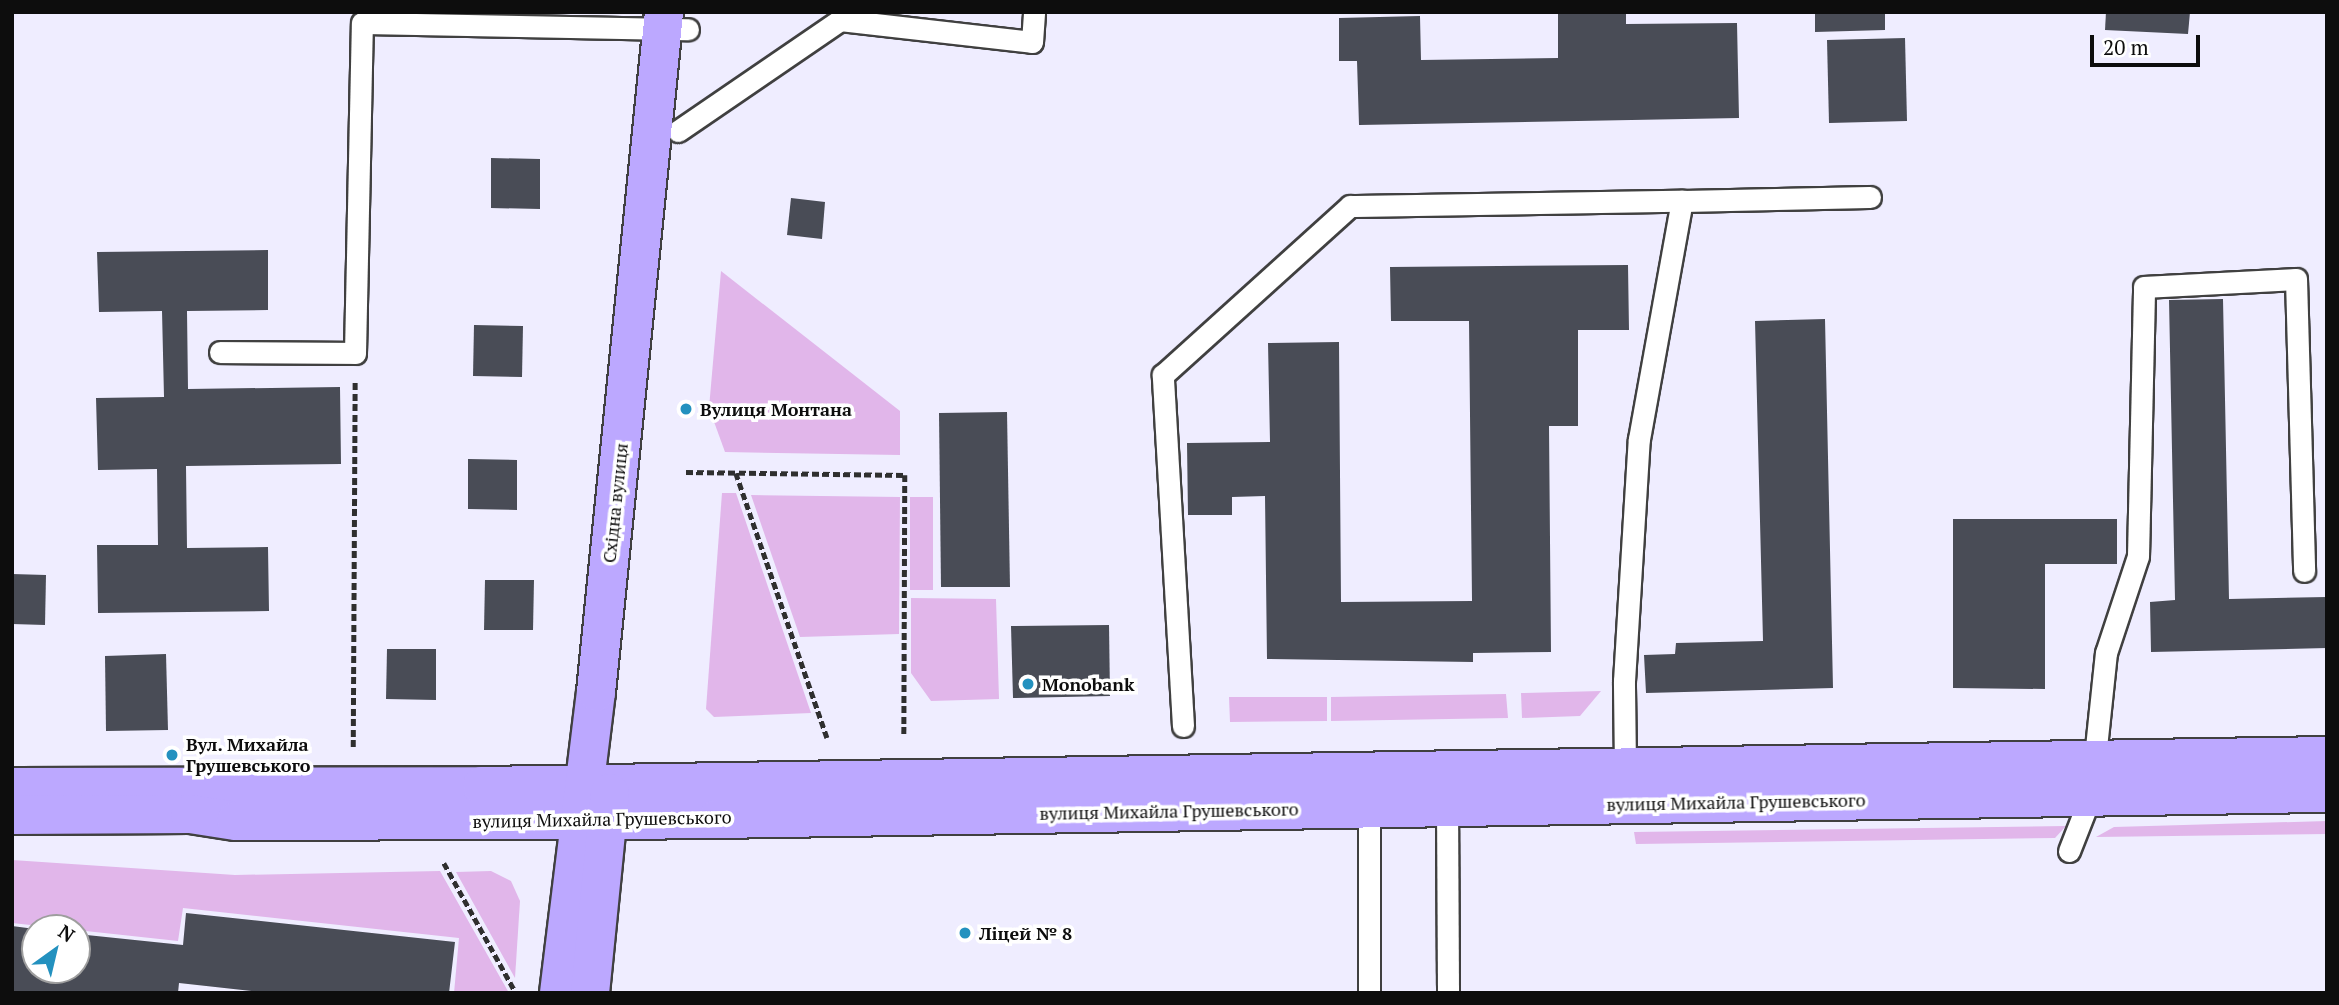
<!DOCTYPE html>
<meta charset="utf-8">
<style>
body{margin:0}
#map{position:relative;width:2339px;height:1005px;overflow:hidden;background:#efedff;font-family:"PT Serif",serif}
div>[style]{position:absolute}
.green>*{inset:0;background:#e1b6ea}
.building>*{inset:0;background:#494c56}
.path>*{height:4.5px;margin-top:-2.25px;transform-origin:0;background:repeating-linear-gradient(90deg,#2f2f2f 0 7px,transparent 0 10.5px)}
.roads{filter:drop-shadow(2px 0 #404040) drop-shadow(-2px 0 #404040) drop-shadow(0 2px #404040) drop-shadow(0 -2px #404040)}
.lane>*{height:21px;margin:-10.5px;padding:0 10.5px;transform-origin:10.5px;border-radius:10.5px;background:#fff}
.secondary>*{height:38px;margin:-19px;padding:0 19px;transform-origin:19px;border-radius:19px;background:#bca8ff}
.dots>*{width:19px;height:19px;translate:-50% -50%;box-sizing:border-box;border:4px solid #fff;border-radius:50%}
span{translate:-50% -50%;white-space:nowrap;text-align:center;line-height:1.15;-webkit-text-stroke:7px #fff;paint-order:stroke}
.poi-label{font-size:18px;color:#0d0d0d;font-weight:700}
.left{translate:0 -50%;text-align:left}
.street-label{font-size:18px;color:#0d0d0d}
.frame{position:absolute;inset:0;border:14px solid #0d0d0d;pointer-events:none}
.north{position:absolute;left:21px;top:914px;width:70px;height:70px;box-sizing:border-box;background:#fff;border:2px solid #9e9e9e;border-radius:50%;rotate:34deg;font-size:19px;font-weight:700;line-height:28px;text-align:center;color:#0d0d0d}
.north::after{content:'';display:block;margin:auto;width:24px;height:32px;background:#2391bf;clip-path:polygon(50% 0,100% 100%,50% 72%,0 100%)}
.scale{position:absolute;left:2090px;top:35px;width:110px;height:32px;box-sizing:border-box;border:4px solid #0d0d0d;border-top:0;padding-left:9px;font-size:21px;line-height:24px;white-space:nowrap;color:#0d0d0d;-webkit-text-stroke:5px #fff;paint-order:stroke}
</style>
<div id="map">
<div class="green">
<i style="clip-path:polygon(721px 271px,900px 411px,900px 455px,725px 452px,709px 408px)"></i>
<i style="clip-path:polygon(722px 493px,736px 493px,811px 713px,714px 717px,706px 709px)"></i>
<i style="clip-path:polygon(751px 495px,900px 497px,899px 634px,800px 637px)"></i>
<i style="clip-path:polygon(910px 497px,933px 497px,933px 590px,910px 590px)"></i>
<i style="clip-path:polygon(911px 598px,996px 599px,999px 699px,931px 701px,911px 673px)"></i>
<i style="clip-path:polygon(1601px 691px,1580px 716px,1522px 718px,1521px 693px)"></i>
<i style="clip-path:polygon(1506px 694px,1508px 718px,1331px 721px,1331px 697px)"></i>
<i style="clip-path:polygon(1229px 697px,1327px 697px,1327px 721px,1230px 722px)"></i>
<i style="clip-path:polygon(2327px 821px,2327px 834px,2096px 837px,2114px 827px)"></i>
<i style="clip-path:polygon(2066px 826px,2055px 838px,1636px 844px,1634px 832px)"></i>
<i style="clip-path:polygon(12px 860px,235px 875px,440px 871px,509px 993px,454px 993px,459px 938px,183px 908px,178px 941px,12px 923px)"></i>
<i style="clip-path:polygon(491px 871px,511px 881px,520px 901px,515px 978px,456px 872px)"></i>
</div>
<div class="building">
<i style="clip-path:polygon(1558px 12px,1626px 12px,1626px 24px,1737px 23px,1739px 118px,1359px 125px,1357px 61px,1339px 61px,1339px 18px,1420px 16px,1421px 60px,1558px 58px)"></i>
<i style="clip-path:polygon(1815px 12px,1885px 12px,1885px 30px,1815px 32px)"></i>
<i style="clip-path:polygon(2106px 12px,2190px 12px,2188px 34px,2105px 30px)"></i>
<i style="clip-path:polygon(1905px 38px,1907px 121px,1829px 123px,1827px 40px)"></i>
<i style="clip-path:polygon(491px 158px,540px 159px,540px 209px,491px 208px)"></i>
<i style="clip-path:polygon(791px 198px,825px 202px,822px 239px,787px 235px)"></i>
<i style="clip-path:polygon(268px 250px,268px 310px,187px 311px,188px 389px,340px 387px,341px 464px,186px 466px,187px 548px,268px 547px,269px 611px,98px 613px,97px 545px,158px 545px,157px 469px,98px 470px,96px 398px,164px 397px,162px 311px,99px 312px,97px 252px)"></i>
<i style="clip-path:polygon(1628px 265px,1629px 330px,1578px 330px,1578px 426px,1549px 426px,1551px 652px,1473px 653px,1473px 662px,1267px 659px,1265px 496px,1232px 497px,1232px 515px,1188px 515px,1187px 443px,1270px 442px,1268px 343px,1339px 342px,1341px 602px,1472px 601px,1469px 321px,1391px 321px,1390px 267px)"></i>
<i style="clip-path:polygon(2223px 299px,2229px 599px,2327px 597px,2327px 648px,2151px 652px,2150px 602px,2175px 600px,2169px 300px)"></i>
<i style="clip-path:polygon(1825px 319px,1833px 688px,1646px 693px,1644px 655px,1675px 654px,1676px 643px,1763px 641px,1755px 321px)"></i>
<i style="clip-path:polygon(474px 325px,523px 326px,522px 377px,473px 376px)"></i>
<i style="clip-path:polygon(1007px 412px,1010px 587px,941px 587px,939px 413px)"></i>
<i style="clip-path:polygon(468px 459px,517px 460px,517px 510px,468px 509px)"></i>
<i style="clip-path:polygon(1953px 519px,2117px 519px,2117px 564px,2045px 564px,2045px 689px,1953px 688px)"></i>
<i style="clip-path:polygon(12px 574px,46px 575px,45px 625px,12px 624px)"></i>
<i style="clip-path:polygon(485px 580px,534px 580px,533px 630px,484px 630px)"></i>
<i style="clip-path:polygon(1109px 625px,1110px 696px,1013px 698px,1011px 626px)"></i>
<i style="clip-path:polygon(387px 649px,436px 649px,436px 700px,386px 699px)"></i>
<i style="clip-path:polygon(166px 654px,168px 730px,106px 731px,105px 656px)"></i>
<i style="clip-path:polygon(186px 913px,455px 942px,449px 993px,270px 993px,179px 983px,178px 993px,12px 993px,12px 926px,35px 929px,35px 970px,77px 970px,77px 934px,183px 945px)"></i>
</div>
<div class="path">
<i style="left:686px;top:472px;width:219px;rotate:0.8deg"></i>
<i style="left:905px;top:475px;width:262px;rotate:90.2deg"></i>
<i style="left:736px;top:473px;width:280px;rotate:71deg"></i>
<i style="left:353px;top:747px;width:365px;rotate:-89.7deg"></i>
<i style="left:444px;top:863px;width:149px;rotate:61deg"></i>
</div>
<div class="roads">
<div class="lane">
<i style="left:678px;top:131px;width:196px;rotate:-34.4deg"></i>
<i style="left:840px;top:20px;width:193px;rotate:6.5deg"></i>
<i style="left:1032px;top:42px;width:30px;rotate:-86deg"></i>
<i style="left:220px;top:352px;width:135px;rotate:0.4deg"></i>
<i style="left:355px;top:353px;width:330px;rotate:-88.8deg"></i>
<i style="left:362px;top:23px;width:326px;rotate:1.1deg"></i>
<i style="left:1183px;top:726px;width:352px;rotate:-93.3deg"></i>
<i style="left:1163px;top:375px;width:252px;rotate:-42.1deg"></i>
<i style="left:1350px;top:206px;width:332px;rotate:-0.9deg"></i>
<i style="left:1625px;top:768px;width:87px;rotate:-90.7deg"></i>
<i style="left:1624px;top:681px;width:242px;rotate:-86.5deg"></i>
<i style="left:1639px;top:439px;width:242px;rotate:-79.8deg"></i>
<i style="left:1682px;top:201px;width:188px;rotate:-1.2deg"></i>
<i style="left:1369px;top:799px;width:194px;rotate:90deg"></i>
<i style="left:1447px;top:799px;width:194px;rotate:89.7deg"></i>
<i style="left:2069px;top:851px;width:60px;rotate:-68.6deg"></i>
<i style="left:2091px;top:795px;width:143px;rotate:-84deg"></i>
<i style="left:2106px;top:653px;width:102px;rotate:-71.7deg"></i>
<i style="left:2138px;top:556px;width:269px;rotate:-88.7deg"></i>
<i style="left:2144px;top:287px;width:152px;rotate:-3deg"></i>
<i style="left:2296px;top:279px;width:292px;rotate:88.4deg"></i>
</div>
<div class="secondary">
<i style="left:12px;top:787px;width:470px;rotate:-0.1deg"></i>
<i style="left:482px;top:786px;width:1845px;rotate:-0.93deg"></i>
<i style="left:12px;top:815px;width:178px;rotate:-0.3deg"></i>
<i style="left:190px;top:814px;width:47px;rotate:8.7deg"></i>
<i style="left:236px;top:821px;width:481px;rotate:-0.2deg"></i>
<i style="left:717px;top:819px;width:1610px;rotate:-0.93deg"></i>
<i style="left:559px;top:993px;width:303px;rotate:-83deg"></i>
<i style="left:596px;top:692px;width:683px;rotate:-84.29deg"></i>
<i style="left:590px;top:993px;width:201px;rotate:-84.3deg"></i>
</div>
</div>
<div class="dots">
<i style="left:686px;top:409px;background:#2391bf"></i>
<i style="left:1028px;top:684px;background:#2391bf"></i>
<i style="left:172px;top:755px;background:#2391bf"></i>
<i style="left:965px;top:933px;background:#2391bf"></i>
</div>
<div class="poi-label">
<span class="left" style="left:700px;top:409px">Вулиця Монтана</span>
<span class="left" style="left:1042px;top:684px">Monobank</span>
<span class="left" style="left:186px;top:755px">Вул. Михайла<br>Грушевського</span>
<span class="left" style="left:979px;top:933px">Ліцей № 8</span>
</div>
<div class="street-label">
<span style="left:615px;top:503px;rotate:-84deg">Східна вулиця</span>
<span style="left:1736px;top:802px;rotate:-1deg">вулиця Михайла Грушевського</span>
<span style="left:1169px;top:811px;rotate:-1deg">вулиця Михайла Грушевського</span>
<span style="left:602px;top:819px;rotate:-1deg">вулиця Михайла Грушевського</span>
</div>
<div class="frame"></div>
<div class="north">N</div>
<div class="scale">20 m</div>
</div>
